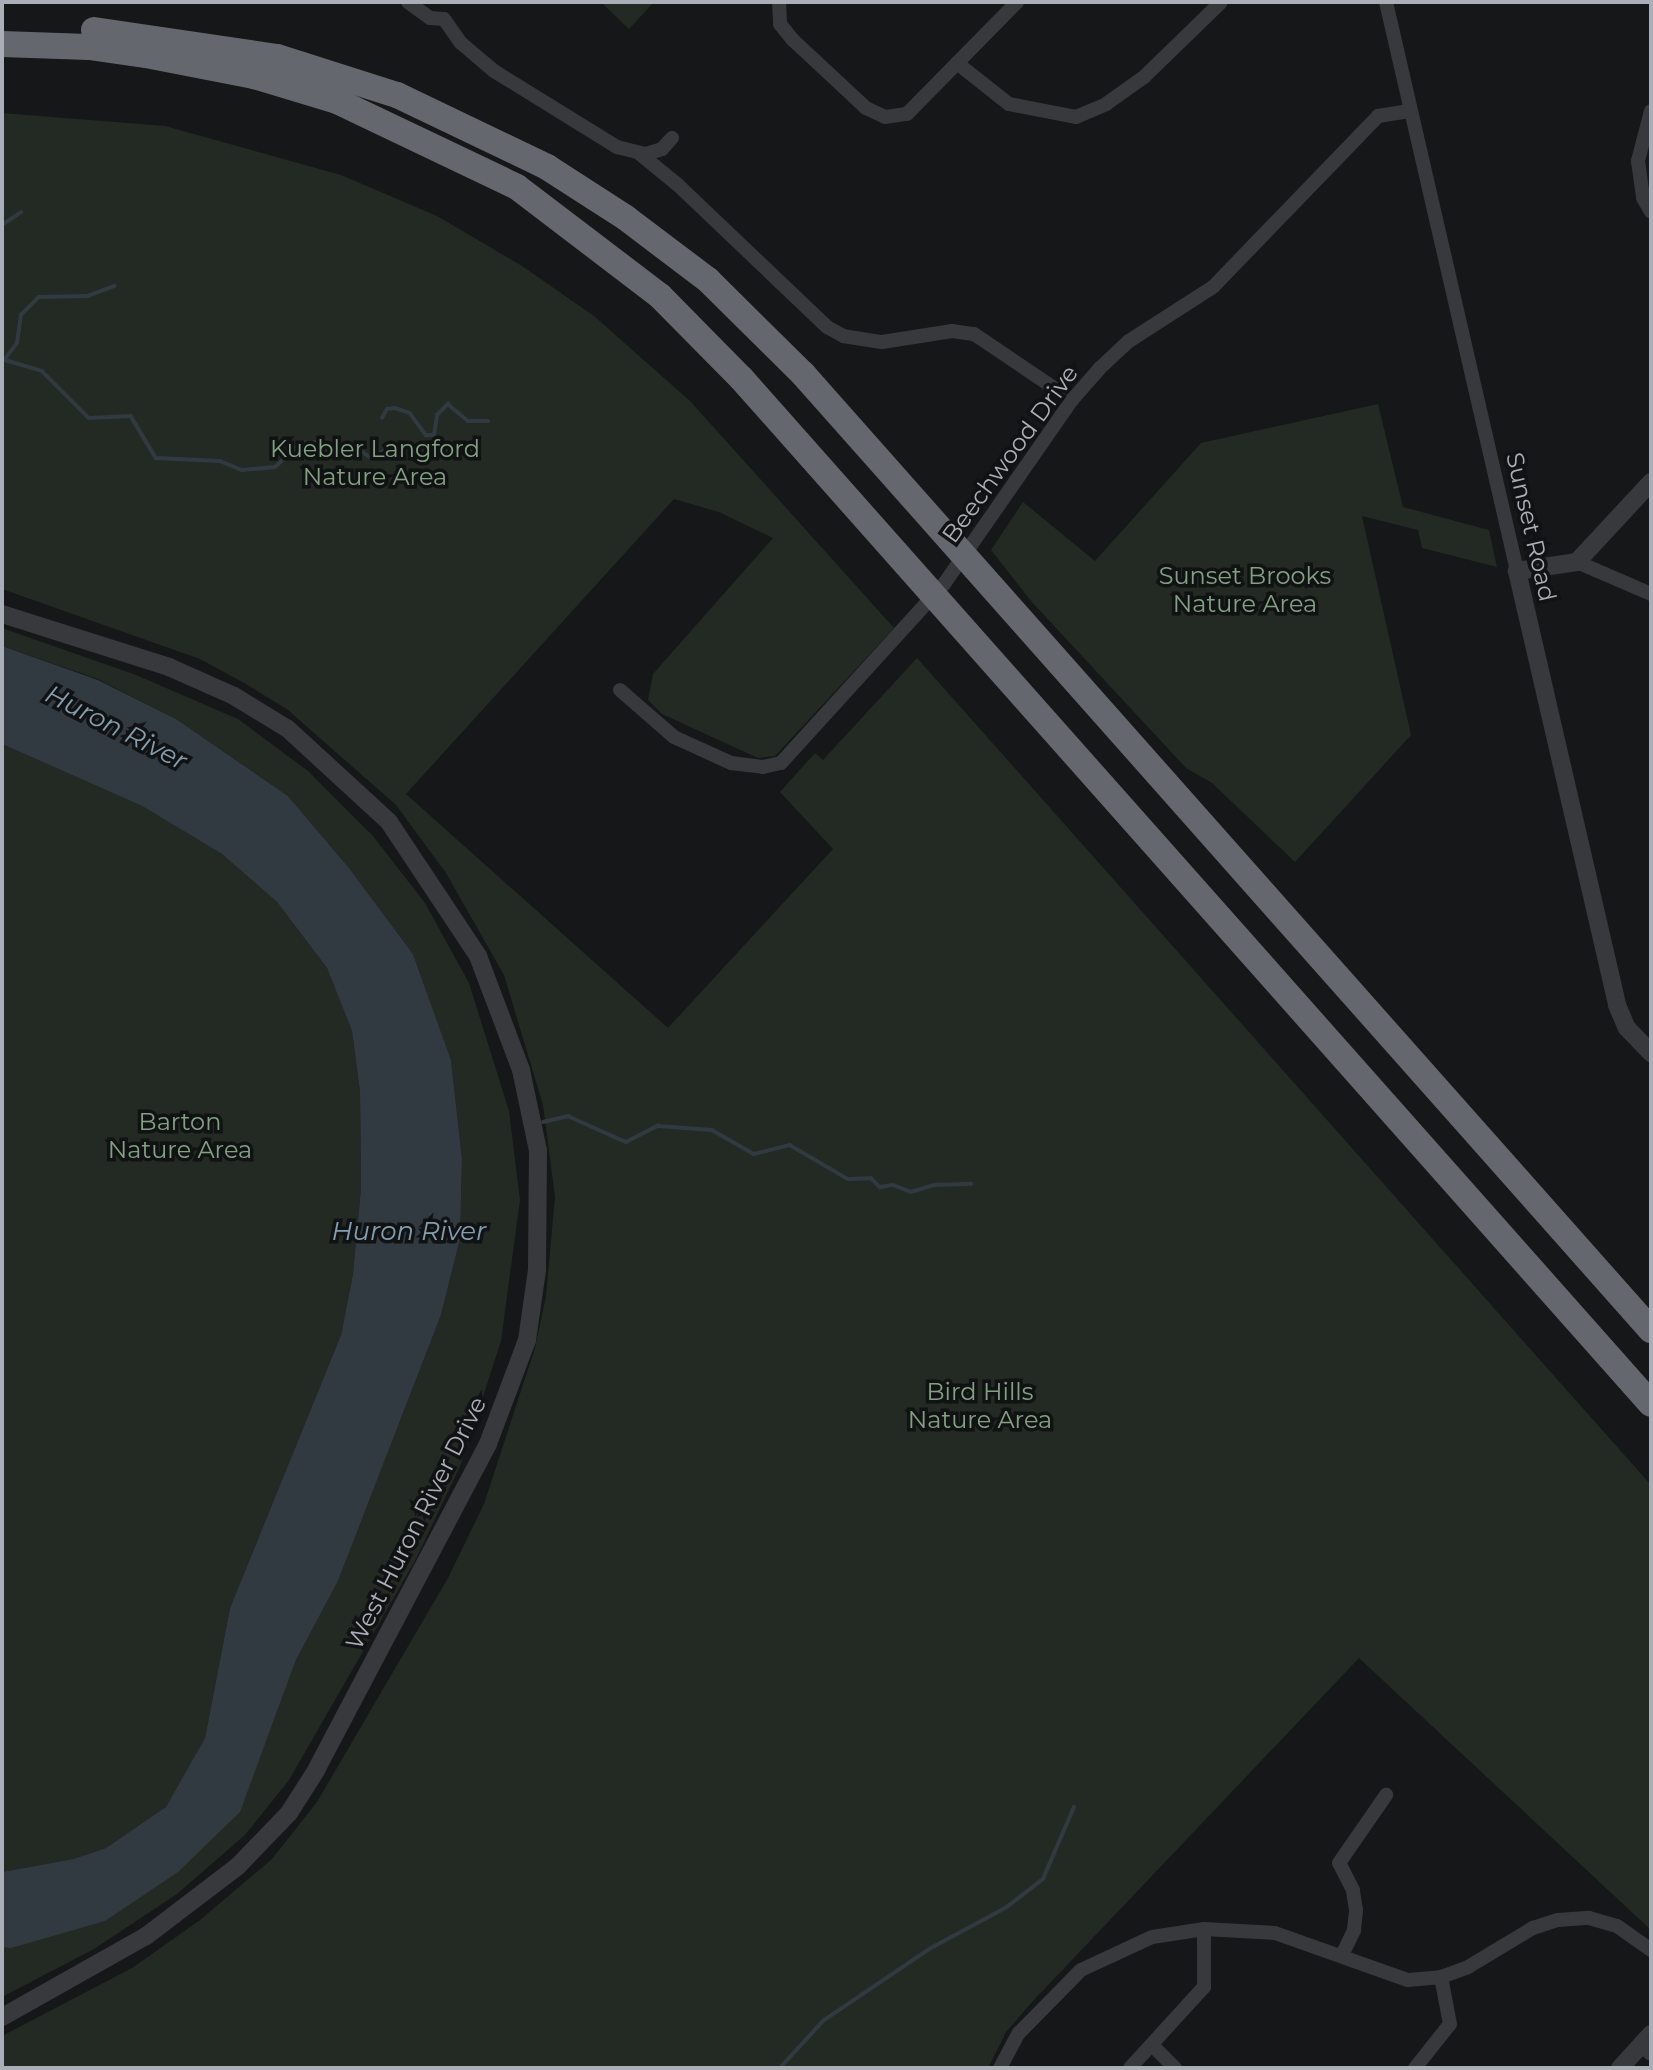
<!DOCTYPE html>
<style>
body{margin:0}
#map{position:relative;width:1653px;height:2070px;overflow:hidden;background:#161718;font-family:Montserrat,sans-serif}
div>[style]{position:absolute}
.green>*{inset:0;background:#232a23}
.water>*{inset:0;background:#313a40}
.stream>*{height:3.5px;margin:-1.75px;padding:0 1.75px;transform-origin:1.75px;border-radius:1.75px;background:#313a40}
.minor>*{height:14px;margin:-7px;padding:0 7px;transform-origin:7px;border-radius:7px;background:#38393d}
.tertiary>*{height:18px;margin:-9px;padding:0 9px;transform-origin:9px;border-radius:9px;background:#38393d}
.motorway>*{height:26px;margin:-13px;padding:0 13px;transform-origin:13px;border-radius:13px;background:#64676d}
span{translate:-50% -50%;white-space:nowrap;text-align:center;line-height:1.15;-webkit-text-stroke:7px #111213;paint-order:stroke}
.park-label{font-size:24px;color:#83a082}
.street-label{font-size:24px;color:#aaafb7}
.water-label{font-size:26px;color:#849eaf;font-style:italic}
.frame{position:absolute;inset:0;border:4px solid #aaafb7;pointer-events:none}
</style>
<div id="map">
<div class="green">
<i style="clip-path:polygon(601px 2px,654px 2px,629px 29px)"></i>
<i style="clip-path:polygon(2px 113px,165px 126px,341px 175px,437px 216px,522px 266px,594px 316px,690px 401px,894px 628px,775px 756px,758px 758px,662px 714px,648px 700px,653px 674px,773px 538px,719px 512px,674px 499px,406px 794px,668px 1028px,833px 849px,780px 792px,815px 753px,823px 760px,917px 658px,1651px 1485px,1651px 1930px,1359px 1658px,1032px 2002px,1006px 2032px,988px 2068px,2px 2068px,2px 2036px,132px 1968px,200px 1920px,272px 1859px,317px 1802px,448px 1578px,484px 1504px,535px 1348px,546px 1296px,555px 1197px,543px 1105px,504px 975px,446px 873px,396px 805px,288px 710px,246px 684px,200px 659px,2px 589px)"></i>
<i style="clip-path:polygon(1378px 404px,1403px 507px,1489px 530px,1497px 567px,1422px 548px,1418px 530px,1362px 516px,1411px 735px,1295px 862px,1212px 783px,1186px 768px,1031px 601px,991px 550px,1023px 502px,1095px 561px,1201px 443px)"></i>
<i style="clip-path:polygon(2px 628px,136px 675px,238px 719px,308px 771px,373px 836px,425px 903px,469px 983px,509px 1111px,520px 1200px,501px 1341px,461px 1464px,416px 1559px,289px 1780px,245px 1835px,177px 1894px,94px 1949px,2px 1997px,2px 1947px,105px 1921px,295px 1662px,338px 1581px,441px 1315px,460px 1239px,462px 1159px,451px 1060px,413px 954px,349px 868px,288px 796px,176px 719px,98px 679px,2px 646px)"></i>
<i style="clip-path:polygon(2px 744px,142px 806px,222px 854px,277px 902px,327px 968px,352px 1031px,360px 1092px,361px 1188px,353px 1274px,341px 1335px,230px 1608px,205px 1738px,166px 1808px,106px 1848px,73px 1859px,2px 1872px)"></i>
</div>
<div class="water">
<i style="clip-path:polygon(2px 646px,98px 680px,176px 719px,288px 796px,349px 868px,413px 954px,451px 1060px,462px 1159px,460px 1239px,441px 1315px,338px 1581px,295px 1662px,240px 1812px,178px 1872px,105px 1921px,11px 1948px,2px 1947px,2px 1872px,73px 1859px,106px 1848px,166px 1807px,205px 1738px,230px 1608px,341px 1335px,353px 1274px,361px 1188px,360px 1092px,352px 1031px,327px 968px,277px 902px,222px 854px,142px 806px,2px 744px)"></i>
</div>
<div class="stream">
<i style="left:2px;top:225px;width:23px;rotate:-34deg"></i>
<i style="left:2px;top:359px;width:42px;rotate:16.7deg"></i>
<i style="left:42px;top:371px;width:66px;rotate:45deg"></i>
<i style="left:89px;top:418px;width:42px;rotate:-2.7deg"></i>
<i style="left:131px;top:416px;width:49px;rotate:59.2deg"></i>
<i style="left:156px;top:458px;width:64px;rotate:2.7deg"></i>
<i style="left:220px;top:461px;width:24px;rotate:22deg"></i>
<i style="left:242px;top:470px;width:33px;rotate:-5deg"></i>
<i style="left:275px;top:467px;width:35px;rotate:-43deg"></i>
<i style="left:301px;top:443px;width:18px;rotate:-3deg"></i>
<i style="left:319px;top:442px;width:17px;rotate:36deg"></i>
<i style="left:333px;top:452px;width:23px;rotate:-13deg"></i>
<i style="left:355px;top:447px;width:18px;rotate:34deg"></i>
<i style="left:370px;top:457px;width:26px;rotate:-23deg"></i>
<i style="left:5px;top:359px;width:20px;rotate:-53deg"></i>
<i style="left:17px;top:343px;width:28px;rotate:-82deg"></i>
<i style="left:21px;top:315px;width:25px;rotate:-45deg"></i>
<i style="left:39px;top:297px;width:49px;rotate:-1.2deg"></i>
<i style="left:88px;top:296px;width:28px;rotate:-21deg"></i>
<i style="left:382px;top:418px;width:10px;rotate:-61deg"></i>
<i style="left:387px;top:409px;width:8px;rotate:-7deg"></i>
<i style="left:395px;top:408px;width:16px;rotate:18deg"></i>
<i style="left:410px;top:413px;width:27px;rotate:54deg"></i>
<i style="left:426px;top:435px;width:8px"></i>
<i style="left:434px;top:435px;width:20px;rotate:-81deg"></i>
<i style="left:437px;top:415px;width:16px;rotate:-45deg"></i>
<i style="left:448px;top:404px;width:26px;rotate:40deg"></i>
<i style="left:468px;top:421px;width:20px"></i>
<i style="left:543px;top:1122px;width:26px;rotate:-13deg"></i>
<i style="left:568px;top:1116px;width:64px;rotate:24.1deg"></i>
<i style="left:626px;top:1142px;width:36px;rotate:-27deg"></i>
<i style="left:658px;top:1126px;width:54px;rotate:4.2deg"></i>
<i style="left:712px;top:1130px;width:48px;rotate:29.7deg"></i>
<i style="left:754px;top:1154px;width:37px;rotate:-14deg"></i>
<i style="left:790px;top:1145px;width:67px;rotate:30.4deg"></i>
<i style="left:848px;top:1179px;width:23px;rotate:-2deg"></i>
<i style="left:871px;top:1178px;width:13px;rotate:45deg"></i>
<i style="left:880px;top:1187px;width:13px;rotate:-9deg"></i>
<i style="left:893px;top:1185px;width:19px;rotate:21deg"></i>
<i style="left:911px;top:1192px;width:24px;rotate:-17deg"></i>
<i style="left:934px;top:1185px;width:37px;rotate:-2deg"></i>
<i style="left:780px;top:2068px;width:64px;rotate:-47.5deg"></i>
<i style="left:823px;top:2021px;width:130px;rotate:-34.1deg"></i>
<i style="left:931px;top:1948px;width:86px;rotate:-28.3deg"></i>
<i style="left:1007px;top:1907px;width:46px;rotate:-37.9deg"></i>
<i style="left:1043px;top:1879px;width:78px;rotate:-66.7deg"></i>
</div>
<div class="minor">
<i style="left:408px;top:2px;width:27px;rotate:36deg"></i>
<i style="left:430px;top:18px;width:14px;rotate:4deg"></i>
<i style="left:444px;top:19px;width:29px;rotate:55deg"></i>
<i style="left:461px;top:43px;width:43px;rotate:40.3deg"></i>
<i style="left:494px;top:71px;width:145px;rotate:31.7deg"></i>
<i style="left:617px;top:147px;width:30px;rotate:14deg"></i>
<i style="left:646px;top:154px;width:17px;rotate:-17deg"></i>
<i style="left:662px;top:149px;width:15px;rotate:-48deg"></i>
<i style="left:779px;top:2px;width:22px;rotate:87deg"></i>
<i style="left:780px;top:24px;width:21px;rotate:51deg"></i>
<i style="left:793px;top:40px;width:100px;rotate:43deg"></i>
<i style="left:866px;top:108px;width:21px;rotate:25deg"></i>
<i style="left:885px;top:117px;width:22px;rotate:-8deg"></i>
<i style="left:907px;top:114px;width:157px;rotate:-45.5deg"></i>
<i style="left:1386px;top:2px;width:584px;rotate:77.03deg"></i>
<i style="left:957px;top:63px;width:66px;rotate:38.3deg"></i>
<i style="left:1009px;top:104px;width:68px;rotate:11deg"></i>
<i style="left:1076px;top:117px;width:33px;rotate:-23deg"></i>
<i style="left:1106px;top:104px;width:47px;rotate:-35.4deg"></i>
<i style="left:1144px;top:77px;width:107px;rotate:-44.2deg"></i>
<i style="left:1651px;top:111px;width:52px;rotate:104.6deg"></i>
<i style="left:1638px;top:161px;width:37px;rotate:82deg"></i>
<i style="left:1643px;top:198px;width:16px;rotate:60deg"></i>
<i style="left:640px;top:154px;width:49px;rotate:39.2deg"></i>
<i style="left:678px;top:185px;width:206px;rotate:43.6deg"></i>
<i style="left:827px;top:327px;width:18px;rotate:29deg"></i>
<i style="left:843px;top:336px;width:39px;rotate:9deg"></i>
<i style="left:882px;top:342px;width:71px;rotate:-8.9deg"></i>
<i style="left:952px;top:331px;width:22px;rotate:8deg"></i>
<i style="left:974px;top:334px;width:118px;rotate:34deg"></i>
<i style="left:1577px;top:562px;width:81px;rotate:23.4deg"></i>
<i style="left:620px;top:690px;width:72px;rotate:41deg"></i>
<i style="left:674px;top:737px;width:63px;rotate:24.5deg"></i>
<i style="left:731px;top:763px;width:32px;rotate:7deg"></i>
<i style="left:763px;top:767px;width:18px;rotate:-13deg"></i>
<i style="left:781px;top:763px;width:242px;rotate:-47.7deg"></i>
<i style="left:944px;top:584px;width:224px;rotate:-55.2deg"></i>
<i style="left:1072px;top:400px;width:43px;rotate:-48.8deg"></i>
<i style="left:1100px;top:368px;width:40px;rotate:-43deg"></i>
<i style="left:1129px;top:341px;width:100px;rotate:-32.7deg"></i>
<i style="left:1213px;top:287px;width:238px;rotate:-46deg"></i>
<i style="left:1378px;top:116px;width:32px;rotate:-9deg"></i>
<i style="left:1342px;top:1955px;width:28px;rotate:-64deg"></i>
<i style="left:1354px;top:1930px;width:20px;rotate:-84deg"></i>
<i style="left:1356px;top:1910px;width:20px;rotate:-99deg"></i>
<i style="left:1353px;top:1890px;width:30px;rotate:-117deg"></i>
<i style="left:1339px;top:1863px;width:83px;rotate:-55.3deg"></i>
<i style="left:1152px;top:2045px;width:33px;rotate:45deg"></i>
<i style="left:1641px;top:2045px;width:13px;rotate:42deg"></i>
<i style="left:1000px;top:2068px;width:40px;rotate:-62deg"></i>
<i style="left:1019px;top:2033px;width:88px;rotate:-45.5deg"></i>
<i style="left:1081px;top:1970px;width:78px;rotate:-24.9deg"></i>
<i style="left:1152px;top:1937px;width:53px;rotate:-8.7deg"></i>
<i style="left:1204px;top:1929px;width:71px;rotate:3.2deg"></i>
<i style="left:1275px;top:1933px;width:141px;rotate:19.5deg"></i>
<i style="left:1408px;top:1980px;width:33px;rotate:-5deg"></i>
<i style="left:1441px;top:1977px;width:29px;rotate:-20deg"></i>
<i style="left:1468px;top:1967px;width:76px;rotate:-31deg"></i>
<i style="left:1533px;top:1928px;width:26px;rotate:-18deg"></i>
<i style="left:1558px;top:1920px;width:31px;rotate:-4deg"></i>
<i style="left:1589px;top:1918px;width:29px;rotate:16deg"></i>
<i style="left:1617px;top:1926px;width:42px;rotate:35.2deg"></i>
<i style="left:1130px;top:2068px;width:110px;rotate:-47.6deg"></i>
<i style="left:1204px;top:1987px;width:58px;rotate:-90deg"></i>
<i style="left:1415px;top:2068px;width:56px;rotate:-51.5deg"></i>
<i style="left:1450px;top:2024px;width:48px;rotate:-100.8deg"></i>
</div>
<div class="tertiary">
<i style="left:1651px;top:482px;width:109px;rotate:132.8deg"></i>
<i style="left:1577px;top:562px;width:61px;rotate:171.5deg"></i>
<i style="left:1517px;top:571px;width:445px;rotate:77deg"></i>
<i style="left:1617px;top:1005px;width:25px;rotate:67deg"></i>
<i style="left:1627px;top:1028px;width:35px;rotate:46deg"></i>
<i style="left:2px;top:614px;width:175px;rotate:17.6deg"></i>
<i style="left:169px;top:667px;width:71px;rotate:24deg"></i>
<i style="left:234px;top:696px;width:63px;rotate:31.4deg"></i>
<i style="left:288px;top:729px;width:137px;rotate:42.6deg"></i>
<i style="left:389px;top:822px;width:161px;rotate:56.4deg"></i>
<i style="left:478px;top:956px;width:122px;rotate:69.3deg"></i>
<i style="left:521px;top:1070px;width:83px;rotate:78.1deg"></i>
<i style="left:538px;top:1151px;width:119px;rotate:90.5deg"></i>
<i style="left:537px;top:1270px;width:71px;rotate:98.1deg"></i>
<i style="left:527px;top:1340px;width:111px;rotate:110.6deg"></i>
<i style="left:488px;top:1444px;width:367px;rotate:117.8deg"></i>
<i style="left:317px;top:1769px;width:52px;rotate:122.5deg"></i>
<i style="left:289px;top:1813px;width:74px;rotate:133.9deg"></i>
<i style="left:238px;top:1866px;width:116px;rotate:142.7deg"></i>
<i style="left:146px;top:1936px;width:165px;rotate:150.6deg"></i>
<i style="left:1620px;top:2068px;width:46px;rotate:-47.6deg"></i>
</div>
<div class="motorway">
<i style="left:94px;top:30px;width:185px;rotate:8.4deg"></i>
<i style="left:277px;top:57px;width:126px;rotate:17.6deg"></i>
<i style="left:397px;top:95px;width:166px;rotate:25.6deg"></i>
<i style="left:547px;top:167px;width:94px;rotate:32.8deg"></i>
<i style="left:626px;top:218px;width:103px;rotate:37.1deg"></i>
<i style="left:708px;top:280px;width:134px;rotate:44.7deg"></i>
<i style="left:803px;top:374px;width:1278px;rotate:48.43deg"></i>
<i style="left:2px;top:44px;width:87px;rotate:2deg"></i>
<i style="left:89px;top:47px;width:58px;rotate:8deg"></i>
<i style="left:146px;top:55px;width:110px;rotate:11deg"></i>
<i style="left:254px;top:76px;width:87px;rotate:16.8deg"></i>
<i style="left:337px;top:101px;width:199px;rotate:25.5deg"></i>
<i style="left:517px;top:187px;width:180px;rotate:37.3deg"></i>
<i style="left:660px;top:296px;width:115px;rotate:45.4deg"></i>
<i style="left:741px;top:378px;width:1371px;rotate:48.43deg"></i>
</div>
<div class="park-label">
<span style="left:375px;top:463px">Kuebler Langford<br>Nature Area</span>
<span style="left:1245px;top:590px">Sunset Brooks<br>Nature Area</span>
<span style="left:180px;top:1136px">Barton<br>Nature Area</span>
<span style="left:980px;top:1406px">Bird Hills<br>Nature Area</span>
</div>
<div class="street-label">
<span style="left:1010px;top:454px;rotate:-54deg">Beechwood Drive</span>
<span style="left:1531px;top:527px;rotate:77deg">Sunset Road</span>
<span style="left:416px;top:1523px;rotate:-63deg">West Huron River Drive</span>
</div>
<div class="water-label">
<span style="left:116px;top:728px;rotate:27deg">Huron River</span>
<span style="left:409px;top:1232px">Huron River</span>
</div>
<div class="frame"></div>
</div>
